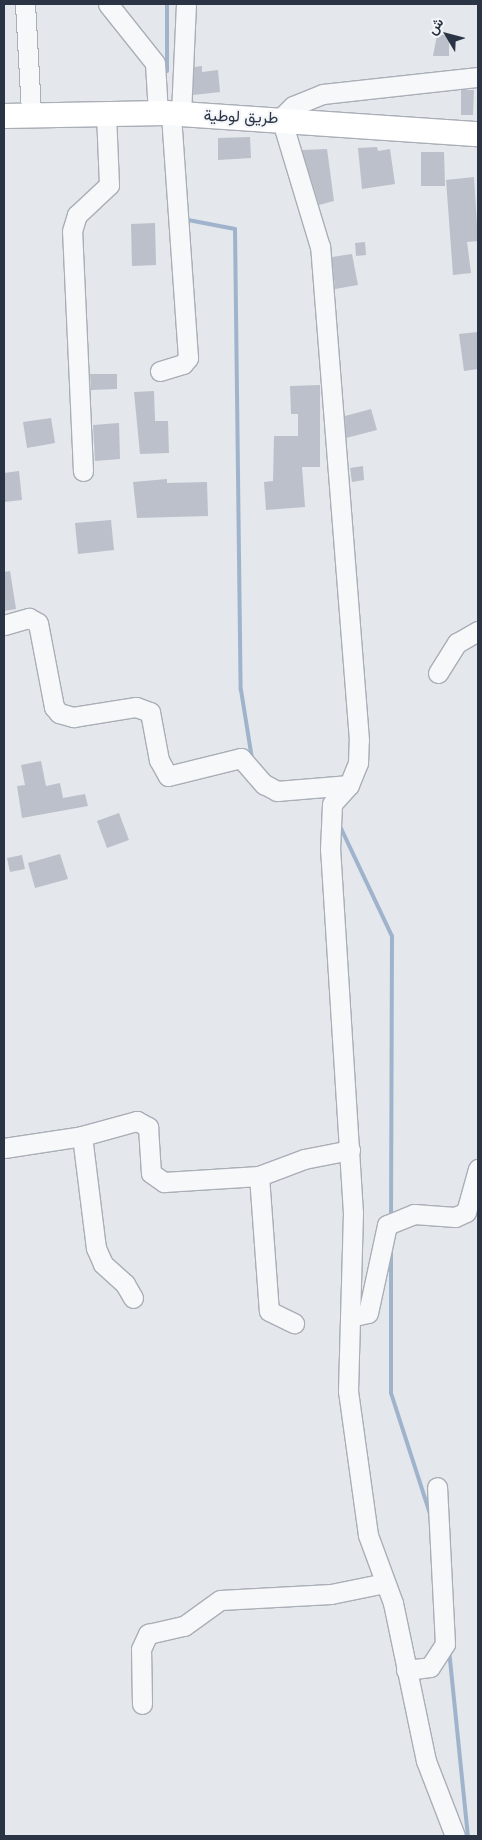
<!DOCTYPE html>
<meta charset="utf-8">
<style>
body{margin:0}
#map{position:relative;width:482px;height:1840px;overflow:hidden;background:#e4e7ec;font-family:Arial,Vazirmatn,sans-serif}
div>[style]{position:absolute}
.stream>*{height:4px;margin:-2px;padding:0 2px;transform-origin:2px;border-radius:2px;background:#9fb4cc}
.building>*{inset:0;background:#bbc0ca}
.roads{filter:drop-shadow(1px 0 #a9aeb7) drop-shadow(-1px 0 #a9aeb7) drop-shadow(0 1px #a9aeb7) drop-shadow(0 -1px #a9aeb7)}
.minor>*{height:19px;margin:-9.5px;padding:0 9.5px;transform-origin:9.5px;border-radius:9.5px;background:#f7f8fa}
.major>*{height:24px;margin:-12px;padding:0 12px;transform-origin:12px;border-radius:12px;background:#fff}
span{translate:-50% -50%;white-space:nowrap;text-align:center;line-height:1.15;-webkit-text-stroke:4px #f4f6f9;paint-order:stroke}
.street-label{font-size:16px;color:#2b3445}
.frame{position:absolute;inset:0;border:5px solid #2b3445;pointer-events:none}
.north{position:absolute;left:422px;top:10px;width:50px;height:50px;-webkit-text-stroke:4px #f4f6f9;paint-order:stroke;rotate:307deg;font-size:14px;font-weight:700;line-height:20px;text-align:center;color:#2b3445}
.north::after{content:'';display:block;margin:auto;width:18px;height:22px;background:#2b3445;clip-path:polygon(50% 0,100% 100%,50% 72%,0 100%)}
</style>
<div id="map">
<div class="stream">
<i style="left:167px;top:71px;width:67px;rotate:-90deg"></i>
<i style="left:183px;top:219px;width:53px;rotate:10.9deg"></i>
<i style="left:235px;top:229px;width:461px;rotate:89.3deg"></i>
<i style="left:241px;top:690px;width:70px;rotate:80.9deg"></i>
<i style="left:338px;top:822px;width:126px;rotate:64.7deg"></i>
<i style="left:392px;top:936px;width:282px;rotate:90.2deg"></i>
<i style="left:391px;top:1245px;width:148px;rotate:90deg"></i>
<i style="left:391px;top:1393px;width:127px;rotate:72.1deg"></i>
<i style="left:449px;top:1650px;width:187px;rotate:84.2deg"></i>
</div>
<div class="building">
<i style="clip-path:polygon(437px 35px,449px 35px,449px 56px,433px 56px)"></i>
<i style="clip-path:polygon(202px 66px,202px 72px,218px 70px,220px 92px,193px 95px,194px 67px)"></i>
<i style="clip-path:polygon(461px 90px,474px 90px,473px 115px,461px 115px)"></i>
<i style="clip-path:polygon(250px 137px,251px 158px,218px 160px,218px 138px)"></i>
<i style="clip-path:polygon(377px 147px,378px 151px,390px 149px,395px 184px,362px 189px,358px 148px)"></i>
<i style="clip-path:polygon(327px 149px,334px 201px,319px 205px,302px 150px)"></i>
<i style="clip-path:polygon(421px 152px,444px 152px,445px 186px,421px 186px)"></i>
<i style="clip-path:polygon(474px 177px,478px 241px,467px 242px,471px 273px,453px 275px,446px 180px)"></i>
<i style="clip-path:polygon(155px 223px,156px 265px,132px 266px,131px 224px)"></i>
<i style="clip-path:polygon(365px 242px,366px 255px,356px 256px,355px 243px)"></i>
<i style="clip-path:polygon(352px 254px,358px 285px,335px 289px,332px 257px)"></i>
<i style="clip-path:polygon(478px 332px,478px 369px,464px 371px,459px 334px)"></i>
<i style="clip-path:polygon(90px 374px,117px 374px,117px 389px,91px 390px)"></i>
<i style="clip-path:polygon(320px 385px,320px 467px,302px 467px,305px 507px,266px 510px,264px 482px,273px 481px,274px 436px,298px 436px,298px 414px,291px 414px,290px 386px)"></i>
<i style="clip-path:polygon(154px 391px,155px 421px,168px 421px,169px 453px,140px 454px,134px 392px)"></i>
<i style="clip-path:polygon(371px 409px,377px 430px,346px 438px,345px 416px)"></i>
<i style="clip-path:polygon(51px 418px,55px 443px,27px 448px,23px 422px)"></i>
<i style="clip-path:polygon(119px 423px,120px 459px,95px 461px,93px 425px)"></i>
<i style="clip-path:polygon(363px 466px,364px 480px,352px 482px,350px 468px)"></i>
<i style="clip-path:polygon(19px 471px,22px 500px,4px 502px,4px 473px)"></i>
<i style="clip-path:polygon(167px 479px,167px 483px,207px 482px,208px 516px,137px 518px,133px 482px)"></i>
<i style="clip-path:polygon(111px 520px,114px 550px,78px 554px,75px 523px)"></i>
<i style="clip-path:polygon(10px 571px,16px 609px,4px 611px,4px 572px)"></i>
<i style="clip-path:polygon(41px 761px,46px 786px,60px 783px,63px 798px,85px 794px,88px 806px,22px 818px,17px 786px,25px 785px,21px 765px)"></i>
<i style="clip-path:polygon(119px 813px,129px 840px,107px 848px,97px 821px)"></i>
<i style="clip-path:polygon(60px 854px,68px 879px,35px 888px,28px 863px)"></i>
<i style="clip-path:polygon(22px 855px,25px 869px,10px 872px,7px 858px)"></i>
</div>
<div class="roads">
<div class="minor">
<i style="left:25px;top:4px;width:109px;rotate:86.8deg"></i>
<i style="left:108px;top:4px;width:75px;rotate:51.5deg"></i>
<i style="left:155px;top:63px;width:50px;rotate:86.6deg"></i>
<i style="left:181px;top:114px;width:110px;rotate:-87.4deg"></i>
<i style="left:160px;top:371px;width:24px;rotate:-17deg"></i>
<i style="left:183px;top:364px;width:8px;rotate:-50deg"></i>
<i style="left:188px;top:358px;width:246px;rotate:-94deg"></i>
<i style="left:83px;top:471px;width:240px;rotate:-92.6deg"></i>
<i style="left:72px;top:231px;width:17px;rotate:-73deg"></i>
<i style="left:77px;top:215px;width:44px;rotate:-43.2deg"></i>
<i style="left:109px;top:185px;width:72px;rotate:-92.4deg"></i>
<i style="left:4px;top:625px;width:26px;rotate:-16deg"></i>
<i style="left:29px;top:618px;width:10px;rotate:29deg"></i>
<i style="left:38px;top:623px;width:86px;rotate:79.2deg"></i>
<i style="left:54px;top:707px;width:8px;rotate:50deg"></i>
<i style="left:59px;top:713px;width:15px;rotate:16deg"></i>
<i style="left:73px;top:717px;width:64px;rotate:-9deg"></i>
<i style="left:136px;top:707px;width:15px;rotate:20deg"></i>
<i style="left:150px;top:712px;width:49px;rotate:79.4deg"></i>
<i style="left:159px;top:760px;width:18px;rotate:61deg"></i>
<i style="left:168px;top:776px;width:75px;rotate:-13.9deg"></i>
<i style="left:241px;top:758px;width:35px;rotate:49deg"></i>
<i style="left:264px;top:784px;width:15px;rotate:28deg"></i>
<i style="left:277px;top:791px;width:72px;rotate:-4.8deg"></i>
<i style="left:438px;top:673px;width:36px;rotate:-58deg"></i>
<i style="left:457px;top:643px;width:24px;rotate:-30deg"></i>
<i style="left:82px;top:1136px;width:113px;rotate:82.9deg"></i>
<i style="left:96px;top:1248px;width:17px;rotate:66deg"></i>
<i style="left:103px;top:1264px;width:30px;rotate:42deg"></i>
<i style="left:125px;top:1284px;width:16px;rotate:60deg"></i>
<i style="left:4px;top:1148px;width:79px;rotate:-8.7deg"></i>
<i style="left:82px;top:1136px;width:57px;rotate:-15.3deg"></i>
<i style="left:137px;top:1121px;width:13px;rotate:29deg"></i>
<i style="left:148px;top:1127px;width:46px;rotate:86.3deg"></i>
<i style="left:151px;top:1173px;width:16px;rotate:35deg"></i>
<i style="left:164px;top:1182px;width:95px;rotate:-3.6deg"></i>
<i style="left:259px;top:1176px;width:48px;rotate:-20.7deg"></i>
<i style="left:304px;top:1159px;width:47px;rotate:-11.1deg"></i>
<i style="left:259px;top:1176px;width:135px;rotate:85.8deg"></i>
<i style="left:269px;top:1311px;width:28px;rotate:26deg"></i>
<i style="left:350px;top:1317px;width:18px;rotate:-13deg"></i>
<i style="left:368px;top:1313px;width:90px;rotate:-77.8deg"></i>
<i style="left:387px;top:1225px;width:29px;rotate:-22deg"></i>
<i style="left:414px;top:1214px;width:41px;rotate:4.2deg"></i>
<i style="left:455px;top:1217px;width:12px;rotate:-24deg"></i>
<i style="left:466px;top:1212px;width:45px;rotate:-74.4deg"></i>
<i style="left:406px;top:1670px;width:24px;rotate:-7deg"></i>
<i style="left:430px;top:1667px;width:27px;rotate:-57deg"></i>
<i style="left:445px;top:1644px;width:157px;rotate:-92.9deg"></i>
<i style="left:142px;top:1704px;width:55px;rotate:-91deg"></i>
<i style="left:141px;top:1649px;width:17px;rotate:-65deg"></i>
<i style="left:148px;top:1634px;width:37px;rotate:-13deg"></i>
<i style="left:184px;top:1626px;width:44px;rotate:-35.8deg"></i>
<i style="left:220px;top:1600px;width:111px;rotate:-3.1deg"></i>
<i style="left:331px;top:1594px;width:55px;rotate:-11.5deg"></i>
<i style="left:455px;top:1836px;width:80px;rotate:-111.1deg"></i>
<i style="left:426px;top:1761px;width:161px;rotate:-101.8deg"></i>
<i style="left:393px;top:1603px;width:72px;rotate:-110.2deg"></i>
<i style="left:368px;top:1535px;width:145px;rotate:-97.9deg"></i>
<i style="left:348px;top:1391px;width:178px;rotate:-88.4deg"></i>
<i style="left:353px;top:1213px;width:364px;rotate:-93.6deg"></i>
<i style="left:330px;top:850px;width:46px;rotate:-87.5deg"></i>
<i style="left:332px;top:804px;width:25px;rotate:-48deg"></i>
<i style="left:349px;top:785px;width:24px;rotate:-68deg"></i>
<i style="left:358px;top:763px;width:23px;rotate:-88deg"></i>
<i style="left:359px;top:740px;width:495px;rotate:-94.5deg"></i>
<i style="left:320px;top:247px;width:135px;rotate:-106.8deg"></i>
<i style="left:281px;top:118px;width:17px;rotate:-45deg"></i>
<i style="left:293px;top:106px;width:32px;rotate:-22deg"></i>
<i style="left:323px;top:94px;width:156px;rotate:-6.3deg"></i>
</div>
<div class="major">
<i style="left:4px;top:116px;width:162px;rotate:-1.1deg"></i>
<i style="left:166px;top:113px;width:313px;rotate:3.9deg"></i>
</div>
</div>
<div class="street-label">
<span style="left:241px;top:117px;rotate:2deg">طريق لوطية</span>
</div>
<div class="frame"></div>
<div class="north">ش</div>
</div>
